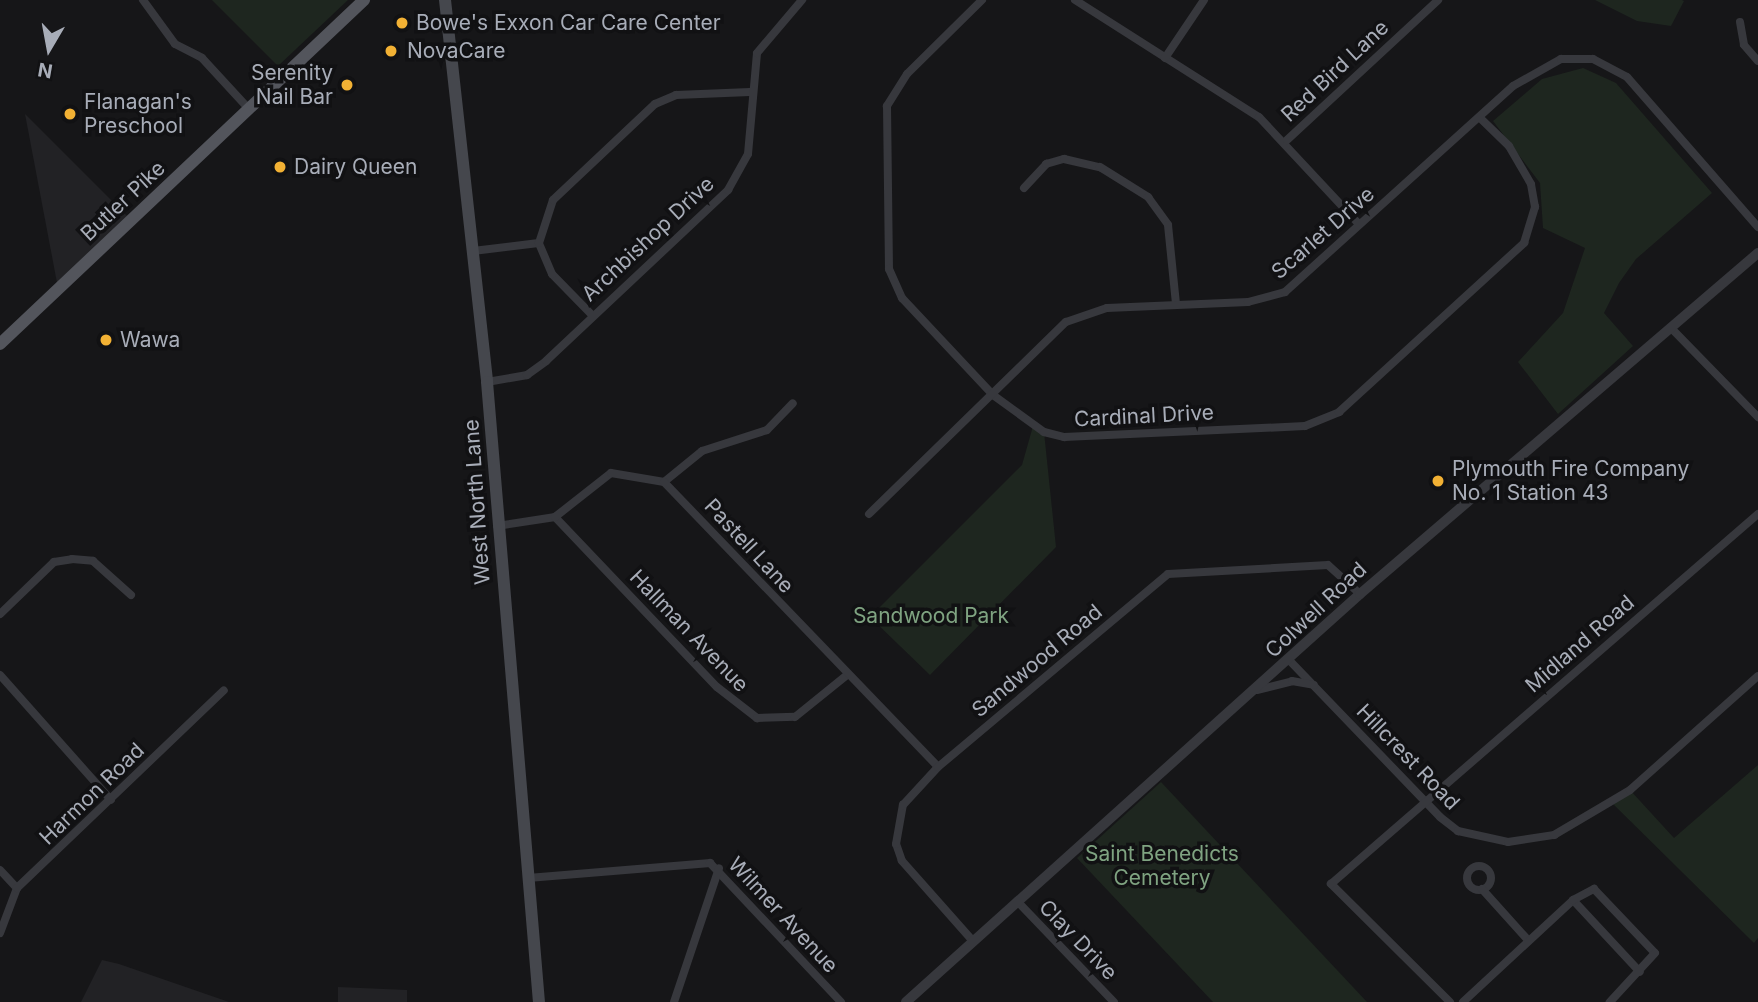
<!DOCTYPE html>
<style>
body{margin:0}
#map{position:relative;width:1758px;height:1002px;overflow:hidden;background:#161618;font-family:Inter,sans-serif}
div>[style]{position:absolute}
.built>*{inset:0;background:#222225}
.green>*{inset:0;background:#1e261f}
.minor>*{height:8px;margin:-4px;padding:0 4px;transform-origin:4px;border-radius:4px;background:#37383d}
.minor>.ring{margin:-4px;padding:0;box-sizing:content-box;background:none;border:8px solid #37383d;border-radius:50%}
.tertiary>*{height:10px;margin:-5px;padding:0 5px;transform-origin:5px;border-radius:5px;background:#37383d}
.secondary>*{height:12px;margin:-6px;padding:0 6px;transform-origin:6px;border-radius:6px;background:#45474d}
.primary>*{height:12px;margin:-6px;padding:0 6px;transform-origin:6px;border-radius:6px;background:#53555c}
.dots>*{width:19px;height:19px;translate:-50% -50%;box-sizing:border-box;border:4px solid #111113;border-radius:50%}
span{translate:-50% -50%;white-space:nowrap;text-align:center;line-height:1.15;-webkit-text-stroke:7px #111113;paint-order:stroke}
.poi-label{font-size:21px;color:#a8adb8}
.left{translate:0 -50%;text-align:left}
.right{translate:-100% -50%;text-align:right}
.street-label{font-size:21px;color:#a8adb8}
.park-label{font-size:21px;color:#7fa381}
.north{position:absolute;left:14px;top:14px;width:70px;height:70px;-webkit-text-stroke:5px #111113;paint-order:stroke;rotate:190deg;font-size:19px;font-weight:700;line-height:28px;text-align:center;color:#a8adb8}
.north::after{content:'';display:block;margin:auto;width:24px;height:32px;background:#a8adb8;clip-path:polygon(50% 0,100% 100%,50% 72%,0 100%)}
</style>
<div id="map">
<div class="built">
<i style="clip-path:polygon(25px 114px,131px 220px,58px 288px)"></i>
<i style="clip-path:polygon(102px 960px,119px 964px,229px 1002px,81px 1002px)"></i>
<i style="clip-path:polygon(338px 987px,407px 990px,407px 1002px,338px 1002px)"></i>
</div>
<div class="green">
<i style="clip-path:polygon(212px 0,348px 0,278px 66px)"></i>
<i style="clip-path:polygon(1595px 0,1682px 0,1684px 1px,1671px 26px,1637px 21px)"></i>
<i style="clip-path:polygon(1583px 68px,1616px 83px,1712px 193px,1636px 259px,1619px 283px,1604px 313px,1633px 346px,1558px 414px,1518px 362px,1563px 313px,1585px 248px,1543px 228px,1540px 183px,1493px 121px,1542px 79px)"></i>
<i style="clip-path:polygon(1033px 426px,1044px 432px,1056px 547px,930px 675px,870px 617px,1022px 465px)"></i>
<i style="clip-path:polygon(1758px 765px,1758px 938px,1754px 943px,1611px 802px,1630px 790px,1674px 838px)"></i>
<i style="clip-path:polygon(1161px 782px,1367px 1002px,1213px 1002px,1077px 858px)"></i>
</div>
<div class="minor">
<i style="left:143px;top:0;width:54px;rotate:54deg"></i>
<i style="left:175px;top:44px;width:30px;rotate:27deg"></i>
<i style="left:202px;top:58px;width:68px;rotate:47.4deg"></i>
<i style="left:982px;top:0;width:105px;rotate:135.4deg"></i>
<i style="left:907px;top:74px;width:38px;rotate:122deg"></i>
<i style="left:887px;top:106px;width:163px;rotate:89.3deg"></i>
<i style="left:889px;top:269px;width:32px;rotate:66deg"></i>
<i style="left:902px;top:298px;width:133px;rotate:46.8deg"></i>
<i style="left:993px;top:395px;width:63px;rotate:36deg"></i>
<i style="left:1044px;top:432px;width:21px;rotate:14deg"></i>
<i style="left:1064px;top:437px;width:241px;rotate:-2.6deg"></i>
<i style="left:1305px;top:426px;width:37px;rotate:-22deg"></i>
<i style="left:1339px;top:412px;width:251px;rotate:-42.4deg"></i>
<i style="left:1524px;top:243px;width:38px;rotate:-73deg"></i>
<i style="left:1535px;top:207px;width:23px;rotate:-100deg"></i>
<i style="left:1531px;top:184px;width:44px;rotate:-120.1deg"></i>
<i style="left:1509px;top:146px;width:40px;rotate:-136deg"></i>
<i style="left:1075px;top:0;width:218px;rotate:32.5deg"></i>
<i style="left:1259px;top:117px;width:145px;rotate:47deg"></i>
<i style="left:1740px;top:22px;width:23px;rotate:80deg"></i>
<i style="left:1744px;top:45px;width:21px;rotate:49deg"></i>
<i style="left:1165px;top:58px;width:70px;rotate:-56.1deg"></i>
<i style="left:1287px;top:140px;width:206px;rotate:-42.8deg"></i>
<i style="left:1024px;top:188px;width:33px;rotate:-47deg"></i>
<i style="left:1046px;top:164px;width:19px;rotate:-16deg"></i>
<i style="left:1064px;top:159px;width:37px;rotate:13deg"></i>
<i style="left:1100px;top:167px;width:57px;rotate:32deg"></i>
<i style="left:1148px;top:197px;width:34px;rotate:54deg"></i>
<i style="left:1168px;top:225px;width:79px;rotate:84.2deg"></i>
<i style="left:473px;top:251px;width:66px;rotate:-6.9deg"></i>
<i style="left:592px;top:315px;width:57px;rotate:-134.3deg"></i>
<i style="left:552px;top:274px;width:34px;rotate:-113deg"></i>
<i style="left:539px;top:243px;width:45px;rotate:-72deg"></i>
<i style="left:553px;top:200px;width:140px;rotate:-43.3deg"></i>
<i style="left:655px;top:104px;width:23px;rotate:-23deg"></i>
<i style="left:676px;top:95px;width:74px;rotate:-2.3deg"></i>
<i style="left:1673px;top:330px;width:122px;rotate:45.7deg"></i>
<i style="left:487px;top:382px;width:41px;rotate:-9.9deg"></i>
<i style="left:527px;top:375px;width:24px;rotate:-36deg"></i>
<i style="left:546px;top:361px;width:250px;rotate:-43.2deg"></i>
<i style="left:728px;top:190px;width:41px;rotate:-60.9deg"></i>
<i style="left:748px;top:154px;width:101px;rotate:-84.9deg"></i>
<i style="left:757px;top:53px;width:70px;rotate:-49.7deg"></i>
<i style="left:664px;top:482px;width:49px;rotate:-39.2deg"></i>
<i style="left:702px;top:451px;width:68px;rotate:-17.9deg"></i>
<i style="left:767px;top:430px;width:37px;rotate:-46deg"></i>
<i style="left:869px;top:514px;width:275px;rotate:-44.3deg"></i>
<i style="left:1066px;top:322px;width:43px;rotate:-18.9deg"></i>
<i style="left:1107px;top:308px;width:141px;rotate:-2.4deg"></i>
<i style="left:1248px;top:302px;width:38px;rotate:-15deg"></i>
<i style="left:1285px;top:292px;width:307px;rotate:-42.1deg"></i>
<i style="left:1513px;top:86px;width:55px;rotate:-29.4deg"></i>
<i style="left:1561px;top:59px;width:32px"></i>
<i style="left:1593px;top:59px;width:38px;rotate:28deg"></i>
<i style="left:1627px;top:77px;width:199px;rotate:48.9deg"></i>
<i style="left:555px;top:517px;width:235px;rotate:46.4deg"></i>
<i style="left:717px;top:687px;width:51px;rotate:37.8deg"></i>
<i style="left:757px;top:718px;width:38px;rotate:-2deg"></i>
<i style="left:795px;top:717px;width:67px;rotate:-38.9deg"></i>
<i style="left:497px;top:526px;width:59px;rotate:-8.8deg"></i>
<i style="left:555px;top:517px;width:71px;rotate:-38.2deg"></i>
<i style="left:611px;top:473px;width:54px;rotate:9.6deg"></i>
<i style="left:664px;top:482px;width:395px;rotate:46.1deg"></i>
<i style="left:0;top:614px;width:75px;rotate:-43.9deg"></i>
<i style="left:54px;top:562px;width:18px;rotate:-9deg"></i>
<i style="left:72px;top:559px;width:21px;rotate:5deg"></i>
<i style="left:93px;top:561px;width:51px;rotate:41.8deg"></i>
<i style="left:1290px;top:661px;width:216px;rotate:46.1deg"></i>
<i style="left:1440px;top:817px;width:23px;rotate:38deg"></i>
<i style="left:1458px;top:831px;width:51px;rotate:12.4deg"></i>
<i style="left:1508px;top:842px;width:47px;rotate:-8.7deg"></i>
<i style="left:1554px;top:835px;width:88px;rotate:-30.6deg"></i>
<i style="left:1630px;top:790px;width:171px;rotate:-41.7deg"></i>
<i style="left:0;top:675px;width:167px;rotate:48.4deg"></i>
<i style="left:1257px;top:690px;width:36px;rotate:-14deg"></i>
<i style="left:1292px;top:681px;width:22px;rotate:10deg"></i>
<i class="ring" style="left:1467px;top:866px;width:16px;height:16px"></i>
<i style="left:0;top:870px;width:25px;rotate:47deg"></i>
<i style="left:528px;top:878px;width:183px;rotate:-4.7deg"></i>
<i style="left:710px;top:863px;width:191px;rotate:46.7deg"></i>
<i style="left:1482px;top:889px;width:67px;rotate:48deg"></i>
<i style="left:1573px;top:900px;width:98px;rotate:47.1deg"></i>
<i style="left:1017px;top:901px;width:140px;rotate:46.2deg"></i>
<i style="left:0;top:933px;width:48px;rotate:-69.3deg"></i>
<i style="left:17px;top:888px;width:286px;rotate:-43.7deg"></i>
<i style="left:972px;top:940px;width:106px;rotate:-131.5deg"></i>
<i style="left:902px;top:861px;width:18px;rotate:-109deg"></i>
<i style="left:896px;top:844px;width:40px;rotate:-80deg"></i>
<i style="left:903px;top:805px;width:52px;rotate:-47.4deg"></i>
<i style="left:938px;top:767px;width:300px;rotate:-40deg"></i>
<i style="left:1168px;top:574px;width:160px;rotate:-3.2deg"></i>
<i style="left:1328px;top:565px;width:43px;rotate:42.2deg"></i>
<i style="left:674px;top:1002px;width:141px;rotate:-71.4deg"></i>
<i style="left:1450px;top:1002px;width:168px;rotate:-135.2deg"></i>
<i style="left:1331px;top:884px;width:565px;rotate:-40.91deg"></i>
<i style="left:1463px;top:1002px;width:150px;rotate:-42.8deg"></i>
<i style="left:1573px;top:900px;width:24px;rotate:-28deg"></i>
<i style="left:1594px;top:889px;width:88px;rotate:46.4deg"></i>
<i style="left:1655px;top:953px;width:67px;rotate:132.6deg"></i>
</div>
<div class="tertiary">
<i style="left:906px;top:1002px;width:610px;rotate:-41.95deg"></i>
<i style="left:1360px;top:594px;width:524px;rotate:-40.59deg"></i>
</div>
<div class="secondary">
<i style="left:445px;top:0;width:384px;rotate:83.7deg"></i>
<i style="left:487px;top:382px;width:622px;rotate:85.21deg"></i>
</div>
<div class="primary">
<i style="left:0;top:344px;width:501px;rotate:-43.38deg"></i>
</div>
<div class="dots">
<i style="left:402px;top:23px;background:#f2b134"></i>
<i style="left:391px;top:51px;background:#f2b134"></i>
<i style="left:347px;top:85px;background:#f2b134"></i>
<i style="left:70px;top:114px;background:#f2b134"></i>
<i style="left:280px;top:167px;background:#f2b134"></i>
<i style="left:106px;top:340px;background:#f2b134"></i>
<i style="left:1438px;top:481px;background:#f2b134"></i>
</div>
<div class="poi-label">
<span class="left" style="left:416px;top:23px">Bowe's Exxon Car Care Center</span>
<span class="left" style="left:407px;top:51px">NovaCare</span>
<span class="right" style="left:333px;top:85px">Serenity<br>Nail Bar</span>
<span class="left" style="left:84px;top:114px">Flanagan's<br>Preschool</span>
<span class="left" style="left:294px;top:167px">Dairy Queen</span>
<span class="left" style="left:120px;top:340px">Wawa</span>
<span class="left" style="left:1452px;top:481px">Plymouth Fire Company<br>No. 1 Station 43</span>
</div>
<div class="street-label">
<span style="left:1335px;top:71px;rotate:-43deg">Red Bird Lane</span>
<span style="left:123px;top:201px;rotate:-43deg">Butler Pike</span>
<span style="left:1323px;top:233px;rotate:-41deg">Scarlet Drive</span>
<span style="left:648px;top:239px;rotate:-43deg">Archbishop Drive</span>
<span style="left:1144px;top:416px;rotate:-3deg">Cardinal Drive</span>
<span style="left:477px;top:502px;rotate:-94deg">West North Lane</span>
<span style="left:749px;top:546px;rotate:47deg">Pastell Lane</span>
<span style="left:1316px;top:610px;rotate:-43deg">Colwell Road</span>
<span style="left:689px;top:631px;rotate:46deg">Hallman Avenue</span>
<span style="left:1580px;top:644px;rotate:-41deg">Midland Road</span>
<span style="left:1037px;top:661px;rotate:-40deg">Sandwood Road</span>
<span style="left:1408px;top:757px;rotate:46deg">Hillcrest Road</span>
<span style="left:92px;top:794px;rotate:-44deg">Harmon Road</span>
<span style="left:783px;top:915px;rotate:47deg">Wilmer Avenue</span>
<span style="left:1078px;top:940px;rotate:46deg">Clay Drive</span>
</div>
<div class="park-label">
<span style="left:931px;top:616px">Sandwood Park</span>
<span style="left:1162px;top:866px">Saint Benedicts<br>Cemetery</span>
</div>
<div class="north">N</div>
</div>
